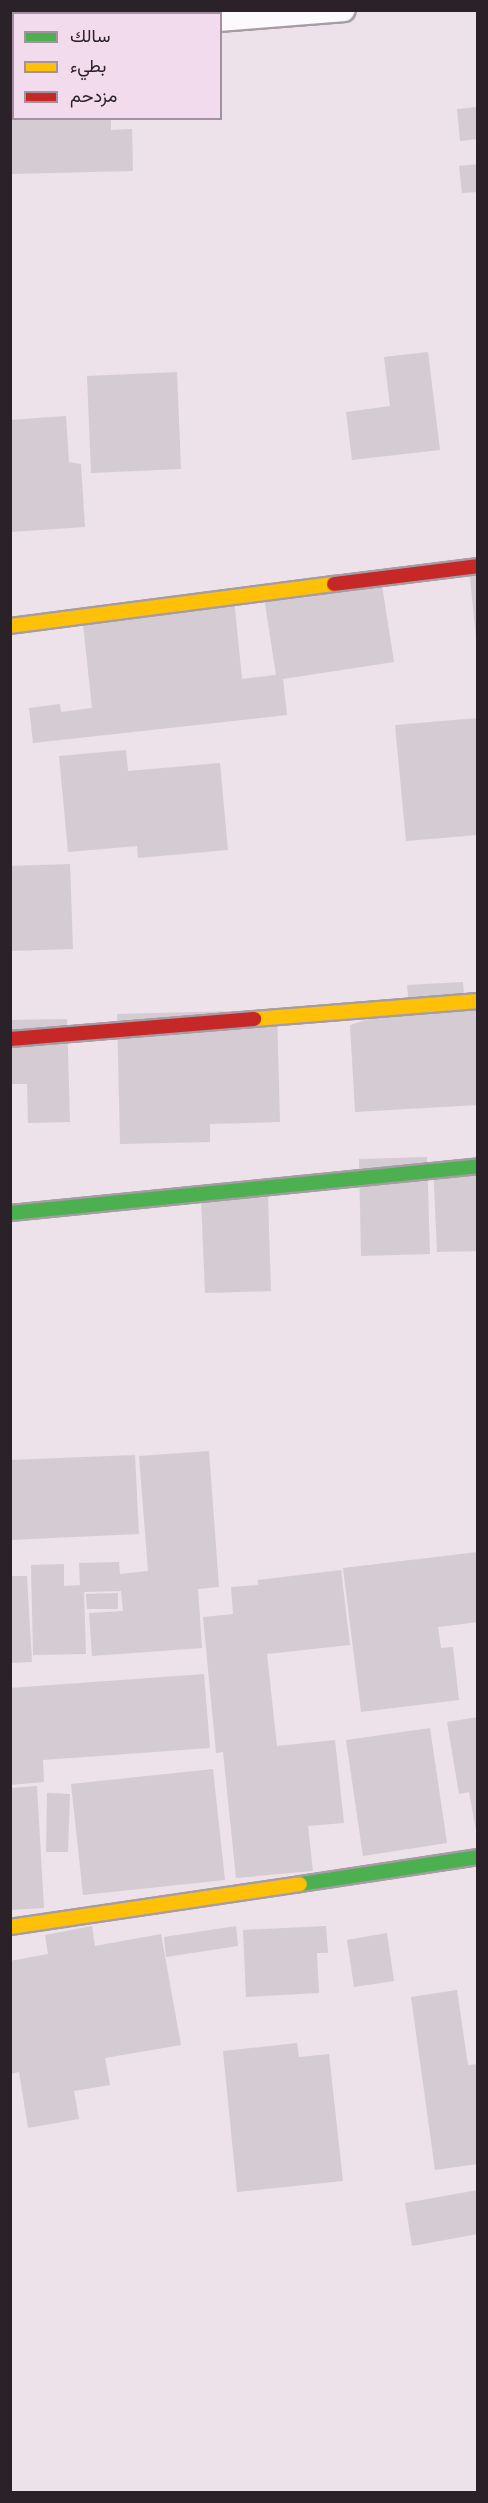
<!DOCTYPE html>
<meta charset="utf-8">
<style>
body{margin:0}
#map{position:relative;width:488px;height:2503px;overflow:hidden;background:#ede1ea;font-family:"PT Serif",Vazirmatn,serif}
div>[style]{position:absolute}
.building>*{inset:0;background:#d5cbd3}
.roads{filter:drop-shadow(2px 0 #a69da4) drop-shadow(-2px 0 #a69da4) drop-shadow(0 2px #a69da4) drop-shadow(0 -2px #a69da4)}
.lane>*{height:22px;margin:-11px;padding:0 11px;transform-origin:11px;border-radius:11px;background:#fcfafc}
.fast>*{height:14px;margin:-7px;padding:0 7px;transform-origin:7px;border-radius:7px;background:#4caf50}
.slow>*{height:14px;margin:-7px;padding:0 7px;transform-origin:7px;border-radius:7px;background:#ffc107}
.jam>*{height:14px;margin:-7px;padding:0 7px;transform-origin:7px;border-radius:7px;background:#c62828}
span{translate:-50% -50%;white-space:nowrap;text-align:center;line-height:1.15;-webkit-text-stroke:6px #f3dbee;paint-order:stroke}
.frame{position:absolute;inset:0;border:12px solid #2b2229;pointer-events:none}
.legend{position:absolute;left:12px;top:12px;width:210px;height:108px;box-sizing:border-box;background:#f3dbee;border:2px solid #a3919f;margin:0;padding:8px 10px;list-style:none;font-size:18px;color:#2b2229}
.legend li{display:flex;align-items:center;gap:12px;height:30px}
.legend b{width:30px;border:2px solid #a3919f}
</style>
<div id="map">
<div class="building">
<i style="clip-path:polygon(10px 43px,14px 43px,14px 118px,111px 118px,111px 130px,132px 129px,133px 171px,10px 174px)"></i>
<i style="clip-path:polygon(478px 107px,478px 139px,460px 141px,457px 109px)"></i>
<i style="clip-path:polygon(478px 164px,478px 192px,462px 193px,459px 166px)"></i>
<i style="clip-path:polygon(428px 352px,440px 450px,352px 460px,346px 412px,390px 406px,384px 357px)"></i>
<i style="clip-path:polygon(177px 372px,181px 469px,91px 473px,87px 376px)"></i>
<i style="clip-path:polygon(66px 416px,69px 462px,81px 464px,85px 527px,10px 532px,10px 420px)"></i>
<i style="clip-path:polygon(478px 566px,478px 638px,476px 638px,469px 567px)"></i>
<i style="clip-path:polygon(381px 579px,394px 662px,283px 679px,287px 715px,33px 743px,29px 708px,60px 704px,61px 712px,92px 708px,82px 615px,234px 598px,242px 679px,276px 675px,264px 597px)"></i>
<i style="clip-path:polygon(478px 718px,478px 835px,406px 841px,395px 725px)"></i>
<i style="clip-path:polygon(126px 750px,128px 771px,220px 763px,228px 850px,138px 858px,137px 846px,68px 852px,59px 756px)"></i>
<i style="clip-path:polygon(70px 864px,73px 949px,10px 951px,10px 866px)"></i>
<i style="clip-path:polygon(463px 982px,465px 1010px,478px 1009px,478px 1105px,355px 1112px,350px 1025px,409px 1006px,407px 985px)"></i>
<i style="clip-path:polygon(277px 1010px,280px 1122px,210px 1124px,210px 1142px,120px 1144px,117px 1014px)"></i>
<i style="clip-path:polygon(67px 1019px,70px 1122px,28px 1123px,27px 1084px,10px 1084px,10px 1020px)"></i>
<i style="clip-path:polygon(427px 1157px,430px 1254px,361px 1256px,359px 1159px)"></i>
<i style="clip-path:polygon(478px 1162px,478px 1251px,437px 1252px,433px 1164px)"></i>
<i style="clip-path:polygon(268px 1197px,271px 1291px,205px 1293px,201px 1199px)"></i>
<i style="clip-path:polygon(209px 1451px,219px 1587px,198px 1589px,202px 1648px,92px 1656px,89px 1613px,123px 1611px,121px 1591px,84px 1592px,86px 1654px,33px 1655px,31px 1565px,64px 1564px,64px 1586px,80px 1585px,79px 1563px,119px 1562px,120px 1574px,148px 1571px,139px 1456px)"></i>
<i style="clip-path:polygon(135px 1455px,139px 1534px,10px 1540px,10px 1460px)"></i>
<i style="clip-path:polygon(478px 1552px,478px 1622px,438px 1627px,441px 1648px,453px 1647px,459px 1700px,361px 1712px,343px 1568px)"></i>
<i style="clip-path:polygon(341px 1570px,350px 1645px,267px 1654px,277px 1746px,335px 1740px,344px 1823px,308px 1826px,313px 1871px,236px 1878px,223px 1752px,216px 1753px,203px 1617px,233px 1614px,231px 1587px,258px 1585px,258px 1580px)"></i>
<i style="clip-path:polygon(10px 1576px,27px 1576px,32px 1662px,10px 1663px)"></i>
<i style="clip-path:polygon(118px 1593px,118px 1609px,87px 1609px,86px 1594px)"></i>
<i style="clip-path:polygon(204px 1674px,210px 1748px,43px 1760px,44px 1782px,10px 1785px,10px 1688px)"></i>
<i style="clip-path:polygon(478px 1717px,478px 1830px,476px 1830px,469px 1792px,459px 1794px,447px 1722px)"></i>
<i style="clip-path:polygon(430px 1728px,447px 1843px,363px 1856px,346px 1740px)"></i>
<i style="clip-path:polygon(213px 1769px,225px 1880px,83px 1895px,71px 1784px)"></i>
<i style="clip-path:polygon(37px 1786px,44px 1908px,10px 1910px,10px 1788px)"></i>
<i style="clip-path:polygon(47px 1793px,70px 1794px,68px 1852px,46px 1852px)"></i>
<i style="clip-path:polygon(92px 1926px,95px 1946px,161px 1934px,181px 2045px,105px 2058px,110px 2085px,74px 2091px,79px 2119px,28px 2128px,19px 2072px,10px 2074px,10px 1961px,48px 1954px,45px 1935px)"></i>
<i style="clip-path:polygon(236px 1926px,238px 1946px,166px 1957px,164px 1937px)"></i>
<i style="clip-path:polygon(326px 1926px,328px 1953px,317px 1953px,319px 1993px,246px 1997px,243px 1930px)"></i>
<i style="clip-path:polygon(387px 1933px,394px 1981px,354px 1987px,347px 1940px)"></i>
<i style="clip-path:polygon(457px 1990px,468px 2065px,478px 2064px,478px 2164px,435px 2170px,411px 1997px)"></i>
<i style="clip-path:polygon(297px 2043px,299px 2057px,329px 2054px,343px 2181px,237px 2192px,223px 2051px)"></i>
<i style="clip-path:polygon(478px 2190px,478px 2234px,412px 2246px,405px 2203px)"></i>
</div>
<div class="roads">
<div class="lane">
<i style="left:220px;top:20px;width:124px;rotate:-4.6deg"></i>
<i style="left:10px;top:38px;width:4px;rotate:-14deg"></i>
</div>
<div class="fast">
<i style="left:10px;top:1213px;width:470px;rotate:-5.7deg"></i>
<i style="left:300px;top:1884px;width:180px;rotate:-8.6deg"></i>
</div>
<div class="slow">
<i style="left:10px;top:626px;width:327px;rotate:-7.4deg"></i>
<i style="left:254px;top:1019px;width:225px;rotate:-4.6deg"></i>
<i style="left:10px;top:1927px;width:293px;rotate:-8.4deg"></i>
</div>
<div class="jam">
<i style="left:334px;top:584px;width:145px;rotate:-7.1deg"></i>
<i style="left:10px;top:1039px;width:245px;rotate:-4.7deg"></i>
</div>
</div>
<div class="frame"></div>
<ul class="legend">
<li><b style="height:8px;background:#4caf50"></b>سالك</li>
<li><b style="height:8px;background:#ffc107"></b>بطيء</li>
<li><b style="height:8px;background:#c62828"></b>مزدحم</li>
</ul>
</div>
